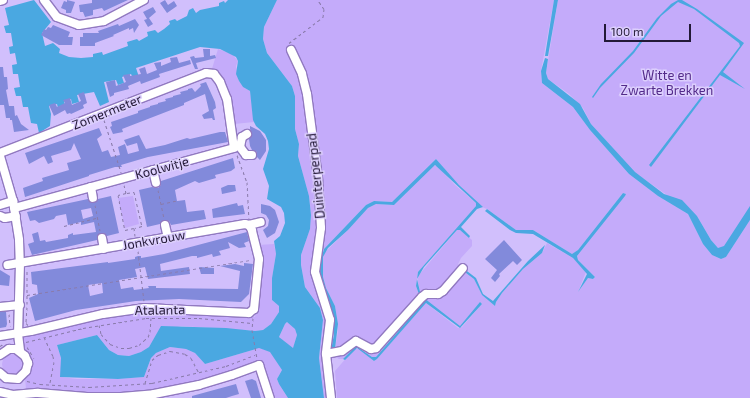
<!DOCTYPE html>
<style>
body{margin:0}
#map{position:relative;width:750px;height:398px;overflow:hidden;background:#d1bffc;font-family:"Exo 2",sans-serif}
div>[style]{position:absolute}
.green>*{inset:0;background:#c4abfa}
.round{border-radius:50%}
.water>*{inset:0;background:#4aa8e1}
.building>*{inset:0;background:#828adb}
.path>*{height:1px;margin-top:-0.5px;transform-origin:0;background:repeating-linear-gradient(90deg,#897aaa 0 3px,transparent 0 6px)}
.roads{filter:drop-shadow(1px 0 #9179c0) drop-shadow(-1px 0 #9179c0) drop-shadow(0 1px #9179c0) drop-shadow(0 -1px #9179c0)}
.minor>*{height:8px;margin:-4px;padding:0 4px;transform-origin:4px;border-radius:4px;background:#fff}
span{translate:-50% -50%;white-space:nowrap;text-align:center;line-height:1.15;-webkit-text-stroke:3px #dccffd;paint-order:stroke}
.park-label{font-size:13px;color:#532a8a}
.street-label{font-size:13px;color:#231936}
.scale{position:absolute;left:604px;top:24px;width:87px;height:18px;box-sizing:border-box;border:2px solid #231936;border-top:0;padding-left:5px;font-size:12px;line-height:14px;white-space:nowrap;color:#231936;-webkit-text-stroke:3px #dccffd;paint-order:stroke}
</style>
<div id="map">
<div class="green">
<i style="clip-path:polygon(277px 0,554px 0,541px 71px,542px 83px,573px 107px,590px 130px,629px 174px,658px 196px,688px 214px,703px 244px,712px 255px,721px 259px,726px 257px,750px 220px,750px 398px,337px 398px,335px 371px,354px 349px,359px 349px,374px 361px,377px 359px,426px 303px,458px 328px,462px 327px,482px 304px,480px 303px,460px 326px,424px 299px,422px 304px,376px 357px,372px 357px,357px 346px,343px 359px,339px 359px,334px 356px,334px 354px,342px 352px,356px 343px,371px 350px,377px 350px,422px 299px,426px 296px,438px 295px,444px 293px,462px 270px,474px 279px,482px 295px,495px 306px,496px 302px,502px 293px,523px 269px,542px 253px,547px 243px,573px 258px,586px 272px,578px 292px,588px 278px,593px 279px,595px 277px,578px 260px,577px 256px,626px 194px,623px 193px,578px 250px,572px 254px,533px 230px,516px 230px,487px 209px,482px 207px,453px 179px,436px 159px,392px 202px,374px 201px,366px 205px,324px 249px,319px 263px,321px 280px,332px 309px,334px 327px,331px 351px,329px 352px,330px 314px,319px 287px,316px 272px,317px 257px,323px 228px,319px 176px,309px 94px,303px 73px,292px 50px,290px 52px,301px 74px,306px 94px,318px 196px,320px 228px,314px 272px,328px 320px,324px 357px,330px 398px,324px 398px,319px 358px,323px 320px,320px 308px,305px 287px,301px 265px,301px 255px,310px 229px,311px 215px,309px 196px,298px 156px,299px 144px,295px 129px,295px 96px,292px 86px,267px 53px,263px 39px,264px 27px)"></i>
<i style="clip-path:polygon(558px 0,750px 0,750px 209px,724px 249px,718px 248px,711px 240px,697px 216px,634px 172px,591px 124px,583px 108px,569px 94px,548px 79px,546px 73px)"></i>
<i style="clip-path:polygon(218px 49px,232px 54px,238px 61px,236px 66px,239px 81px,243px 87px,250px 91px,254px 122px,234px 124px,230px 102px,211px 72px)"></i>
<i style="clip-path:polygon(434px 166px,437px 166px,455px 185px,476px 203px,476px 206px,418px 272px,416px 286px,420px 297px,376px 347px,362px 342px,335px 349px,338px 331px,337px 318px,335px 306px,326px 288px,323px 277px,321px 263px,325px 252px,348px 230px,368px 208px,376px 204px,394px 205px)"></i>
<i style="clip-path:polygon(133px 196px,139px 224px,125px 228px,118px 198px)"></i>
<i style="clip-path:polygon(457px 230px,460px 230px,472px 240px,472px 246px,461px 258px,458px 264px,460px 268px,445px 288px,421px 296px,418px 283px,418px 276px)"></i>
<i style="clip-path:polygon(274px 244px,276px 254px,272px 278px,272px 300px,279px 306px,279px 312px,271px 324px,263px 330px,255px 331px,181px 326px,158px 332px,149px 347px,141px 352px,129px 356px,118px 355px,109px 350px,97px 335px,57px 345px,61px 358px,61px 377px,77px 379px,118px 379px,144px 377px,151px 358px,156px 353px,170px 347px,186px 349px,195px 353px,205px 364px,259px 348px,270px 351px,282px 370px,277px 379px,279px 384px,288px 398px,272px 398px,257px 366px,210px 381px,119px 396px,26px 389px,25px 378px,31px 368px,24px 350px,22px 339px,26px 336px,90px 319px,136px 312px,240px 314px,255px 317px,261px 276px,258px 245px)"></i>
<i style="clip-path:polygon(288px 322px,295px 329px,297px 335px,293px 349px,279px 337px,285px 324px)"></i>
<i class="round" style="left:2px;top:354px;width:20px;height:20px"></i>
</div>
<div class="water">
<i style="clip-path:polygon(evenodd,34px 0,51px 22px,42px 33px,45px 46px,53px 43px,60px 49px,59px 53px,69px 57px,81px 58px,93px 57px,93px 54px,102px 52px,103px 55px,128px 46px,127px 42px,137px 39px,139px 41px,148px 36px,147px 32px,155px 30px,158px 33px,164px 29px,170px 24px,169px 21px,175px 19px,177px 21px,187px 16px,189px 10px,193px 8px,196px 13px,200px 10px,219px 6px,219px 3px,224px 1px,225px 3px,228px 0,277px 0,264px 27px,263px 39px,267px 53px,292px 86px,295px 96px,295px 129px,299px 144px,298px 156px,309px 196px,311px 215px,310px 229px,301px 255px,301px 265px,305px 287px,320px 308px,323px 320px,319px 358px,324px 398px,288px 398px,279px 384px,277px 379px,282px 370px,270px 352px,259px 348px,205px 364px,195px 353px,186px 349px,170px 347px,156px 353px,151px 358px,144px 377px,118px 379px,60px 377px,61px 358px,57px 345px,97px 335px,109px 350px,118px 355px,129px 356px,141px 352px,149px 347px,161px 326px,226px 328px,255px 331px,263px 330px,271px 324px,279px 312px,279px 306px,272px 300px,272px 278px,276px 254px,274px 241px,280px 236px,285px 223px,284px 213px,281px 207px,267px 199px,269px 186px,263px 169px,269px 149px,268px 141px,265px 134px,256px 126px,253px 120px,250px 91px,243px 87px,239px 81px,236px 74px,238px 61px,236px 57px,220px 49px,200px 47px,136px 68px,139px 77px,133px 78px,131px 74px,122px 77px,124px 83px,118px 85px,116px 80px,104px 82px,109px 102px,100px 106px,94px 92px,77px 95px,79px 102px,72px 104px,71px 99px,64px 101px,65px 106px,58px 108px,57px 104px,49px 106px,51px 114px,50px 126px,39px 133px,37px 124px,31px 123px,28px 107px,23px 107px,21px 96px,16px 96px,14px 88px,20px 87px,18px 74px,13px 74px,12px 65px,17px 64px,15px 53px,10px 54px,9px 47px,13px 46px,11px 33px,6px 33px,4px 26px,9px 25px,5px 8px,34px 0,287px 322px,295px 329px,297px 335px,293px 348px,279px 337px,285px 324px,287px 322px)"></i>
<i style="clip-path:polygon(554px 0,558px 0,548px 56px,545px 56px)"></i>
<i style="clip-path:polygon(678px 0,682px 0,697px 9px,744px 43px,723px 72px,745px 89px,720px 75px,651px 167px,649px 165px,740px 46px,739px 43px,694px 9px,678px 2px,661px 16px,634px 53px,600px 88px,593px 98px,592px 97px,601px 84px,633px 51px,657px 18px,671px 4px)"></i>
<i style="clip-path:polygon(545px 58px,548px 59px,546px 73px,548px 79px,580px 104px,591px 124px,635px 172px,664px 194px,682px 200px,697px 216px,711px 240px,718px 248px,724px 246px,750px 206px,750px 220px,726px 257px,721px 259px,712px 255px,703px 244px,688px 214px,658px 196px,629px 174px,590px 130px,573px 107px,542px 83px,541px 71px)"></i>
<i style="clip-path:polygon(436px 159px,459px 185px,483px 207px,477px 209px,461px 227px,470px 236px,469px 238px,460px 230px,457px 230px,424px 267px,417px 279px,421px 296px,420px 297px,416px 286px,418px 272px,476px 206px,476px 203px,435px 165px,394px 205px,376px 204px,368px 208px,348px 230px,328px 248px,323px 257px,323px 277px,326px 288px,335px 306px,338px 324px,335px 349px,331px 351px,334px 334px,334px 318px,329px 301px,323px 289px,319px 266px,324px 249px,366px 205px,374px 201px,392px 202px)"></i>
<i style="clip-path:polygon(623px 193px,626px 194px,625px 196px,577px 256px,578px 260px,595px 277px,593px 279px,588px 278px,578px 292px,587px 274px,573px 258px,533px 234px,516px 233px,510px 230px,485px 211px,487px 209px,516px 230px,533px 230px,572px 254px,578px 250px)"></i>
<i style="clip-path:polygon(545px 245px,542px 253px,523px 269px,502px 293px,496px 302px,495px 306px,482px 295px,474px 279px,462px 270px,463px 268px,476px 278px,483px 294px,493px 301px,528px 261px)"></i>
<i style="clip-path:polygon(424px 298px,460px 326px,480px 302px,482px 304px,460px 328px,426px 303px,377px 359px,374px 361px,357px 348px,345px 360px,343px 359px,356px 346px,372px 357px,376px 357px,422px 304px)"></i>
</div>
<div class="building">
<i style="clip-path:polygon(67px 0,75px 2px,71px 13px,66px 13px,66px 10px,61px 8px,64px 1px,67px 2px)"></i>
<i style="clip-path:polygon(92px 0,128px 0,104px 11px,102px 8px,93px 10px,93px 15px,85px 17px,83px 12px,80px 12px,79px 5px,92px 3px)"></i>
<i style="clip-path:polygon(165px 0,168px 5px,174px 1px,177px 6px,167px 13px,160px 3px)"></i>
<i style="clip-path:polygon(153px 7px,156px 12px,149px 18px,153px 24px,148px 27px,144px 20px,147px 19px,143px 12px)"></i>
<i style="clip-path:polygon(135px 19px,139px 25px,134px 33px,133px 28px,129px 30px,129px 28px,113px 35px,114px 36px,95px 43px,95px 46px,80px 46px,80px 37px,83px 37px,83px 33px,99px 33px,98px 31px,118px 24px,119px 26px)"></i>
<i style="clip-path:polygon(53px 25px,70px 32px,68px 37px,73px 37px,72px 45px,59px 45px,41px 35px,44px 29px,46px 30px,48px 27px,51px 28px)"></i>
<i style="clip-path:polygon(203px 49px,210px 49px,210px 56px,215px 55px,216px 58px,196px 63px,198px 69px,195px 69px,190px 57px,194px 56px,195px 58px,204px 57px)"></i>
<i style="clip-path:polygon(177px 57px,179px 63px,190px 60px,191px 64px,159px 74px,160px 77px,141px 84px,140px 81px,128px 86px,129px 89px,114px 93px,114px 95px,110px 97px,106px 82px,115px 80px,116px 86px,126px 82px,123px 75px,130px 74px,130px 76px,141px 74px,139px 69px,145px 67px,147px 74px,157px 70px,154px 63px,161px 62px,161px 66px,171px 62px,170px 58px)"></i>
<i style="clip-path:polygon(0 67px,3px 67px,4px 77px,7px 77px,8px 89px,6px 90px,9px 106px,14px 106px,15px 116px,17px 115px,21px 124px,29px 130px,14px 132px,12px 120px,10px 120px,10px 118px,6px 118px,4px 105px,0 105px)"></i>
<i style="clip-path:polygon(206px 82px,215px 102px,216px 108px,213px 110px,215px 120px,213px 120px,212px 118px,204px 119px,202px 115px,209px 111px,205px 94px,184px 103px,184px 105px,122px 129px,123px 132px,113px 134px,110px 127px,112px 126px,111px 122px,138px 113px,138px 111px,150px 107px,150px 106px,158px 104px,158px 103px,166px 101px,165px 99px,173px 97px,173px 96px,181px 94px,180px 92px,188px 90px,188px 89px,192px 88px,195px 92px,201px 86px,200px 84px)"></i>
<i style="clip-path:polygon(84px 92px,87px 103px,83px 105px,84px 108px,71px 114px,70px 113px,67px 114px,65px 110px,54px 116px,49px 105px,55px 103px,57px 107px,65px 103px,63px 100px,70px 98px,72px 105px,81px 101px,78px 94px)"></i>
<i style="clip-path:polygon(250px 126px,260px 131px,266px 140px,266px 151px,260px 160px,257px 157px,257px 152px,252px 150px,250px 146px,249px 139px,252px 134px,250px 129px)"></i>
<i style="clip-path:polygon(99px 128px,102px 135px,97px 139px,102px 152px,108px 150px,111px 157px,120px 155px,118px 147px,125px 144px,128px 154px,139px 151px,137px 143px,127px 146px,124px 140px,139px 135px,146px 149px,165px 145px,187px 138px,190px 139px,220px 132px,225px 132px,228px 142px,148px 157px,121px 165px,122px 167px,115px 167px,89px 175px,89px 176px,25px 197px,23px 188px,43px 181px,42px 178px,69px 170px,67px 163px,81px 159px,74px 143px,71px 150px,51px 156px,53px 162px,48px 164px,44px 156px,29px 164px,25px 153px)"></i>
<i style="clip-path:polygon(233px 158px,235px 168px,231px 171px,215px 175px,216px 178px,199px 183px,195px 181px,175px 190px,177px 201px,185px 200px,187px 212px,204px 210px,206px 219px,171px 225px,169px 221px,164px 220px,160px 224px,147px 227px,139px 190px,152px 187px,158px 188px,161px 185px,161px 181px)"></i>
<i style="clip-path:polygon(228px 185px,235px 185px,236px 191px,222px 194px,221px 188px)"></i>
<i style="clip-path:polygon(evenodd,111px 196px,119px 233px,107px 236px,101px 233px,97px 236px,97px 240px,32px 255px,28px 244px,34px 242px,32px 234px,38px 232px,40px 241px,45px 240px,46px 242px,68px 238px,68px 235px,73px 233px,73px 235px,96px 232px,94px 222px,81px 225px,81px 222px,68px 225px,66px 214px,56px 216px,54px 219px,39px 223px,35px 220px,30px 221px,27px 212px,88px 199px,91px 203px,94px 203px,98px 199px,111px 196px,91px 208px,93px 216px,83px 219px,81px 210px,91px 208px)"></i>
<i style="clip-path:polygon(237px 203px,238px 206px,243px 205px,245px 214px,213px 218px,212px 209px)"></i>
<i style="clip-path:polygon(261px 204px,270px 206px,275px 210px,279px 222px,275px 233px,267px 238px,263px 230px,268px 226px,269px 220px,266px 215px,261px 213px)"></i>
<i style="clip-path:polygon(evenodd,247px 232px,249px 241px,244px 243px,246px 247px,239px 248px,228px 242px,230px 248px,219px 251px,221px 255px,213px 257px,212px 254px,197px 258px,197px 256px,192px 256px,160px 264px,161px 271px,189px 267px,190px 274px,148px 279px,145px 267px,135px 269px,137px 277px,119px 280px,121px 289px,133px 287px,134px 290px,149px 288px,148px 286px,156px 286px,156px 288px,238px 289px,240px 271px,220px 266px,235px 264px,244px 266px,244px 263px,253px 264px,249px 294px,241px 302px,179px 299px,136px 301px,76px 310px,35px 321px,29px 298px,38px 294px,37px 285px,32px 284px,31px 272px,108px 262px,108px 263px,135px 259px,135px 257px,138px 256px,141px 256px,141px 258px,164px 254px,247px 232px,102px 283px,103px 293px,90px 296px,88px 285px,102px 283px)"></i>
<i style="clip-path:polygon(504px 240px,522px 260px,517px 265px,513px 261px,499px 274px,500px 276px,495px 282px,491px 278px,497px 270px,485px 259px)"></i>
<i style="clip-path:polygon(199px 267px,214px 268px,214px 274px,201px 274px)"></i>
<i style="clip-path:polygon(0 270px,10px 276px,9px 286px,0 285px)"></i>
<i style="clip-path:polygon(0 312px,6px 312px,7px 324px,6px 327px,0 328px)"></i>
<i style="clip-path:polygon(252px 379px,256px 381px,261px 398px,251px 398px,245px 381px)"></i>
<i style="clip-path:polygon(236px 384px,239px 394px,232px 396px,226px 398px,192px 398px,192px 396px)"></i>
</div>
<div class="path">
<i style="left:289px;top:43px;width:43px;rotate:-37.4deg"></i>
<i style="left:323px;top:17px;width:8px;rotate:-83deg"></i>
<i style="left:324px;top:9px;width:11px;rotate:-124deg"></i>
<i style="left:104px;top:120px;width:55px;rotate:71.9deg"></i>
<i style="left:237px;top:155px;width:29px;rotate:70deg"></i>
<i style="left:247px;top:182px;width:36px;rotate:87deg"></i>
<i style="left:124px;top:185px;width:8px;rotate:76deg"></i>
<i style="left:126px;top:193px;width:8px;rotate:166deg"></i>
<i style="left:118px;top:195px;width:36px;rotate:79deg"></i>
<i style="left:125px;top:230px;width:9px;rotate:-13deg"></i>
<i style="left:134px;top:228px;width:8px;rotate:83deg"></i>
<i style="left:158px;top:190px;width:30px;rotate:78deg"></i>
<i style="left:127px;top:193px;width:7px;rotate:-8deg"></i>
<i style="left:134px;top:192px;width:35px;rotate:77deg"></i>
<i style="left:142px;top:226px;width:7px;rotate:164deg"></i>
<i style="left:161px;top:204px;width:17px;rotate:-13deg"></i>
<i style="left:95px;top:205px;width:26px;rotate:79deg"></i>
<i style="left:64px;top:226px;width:34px;rotate:-14deg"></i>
<i style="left:138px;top:251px;width:50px;rotate:83.2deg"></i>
<i style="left:27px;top:295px;width:227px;rotate:-8.9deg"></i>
<i style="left:27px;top:304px;width:35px;rotate:-90deg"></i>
<i style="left:27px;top:307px;width:16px;rotate:94deg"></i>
<i style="left:26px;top:323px;width:3px;rotate:45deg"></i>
<i style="left:9px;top:314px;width:12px;rotate:85deg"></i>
<i style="left:253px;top:318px;width:12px;rotate:95deg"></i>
<i style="left:252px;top:330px;width:28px;rotate:80deg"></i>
<i style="left:99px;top:325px;width:9px;rotate:77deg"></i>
<i style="left:101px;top:334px;width:13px;rotate:48deg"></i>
<i style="left:110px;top:344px;width:12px;rotate:20deg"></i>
<i style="left:121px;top:348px;width:8px"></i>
<i style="left:129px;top:348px;width:10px;rotate:-17deg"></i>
<i style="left:139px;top:345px;width:12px;rotate:-42deg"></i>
<i style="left:148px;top:337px;width:5px;rotate:-68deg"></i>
<i style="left:150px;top:332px;width:14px;rotate:-86deg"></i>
<i style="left:44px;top:337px;width:21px;rotate:65deg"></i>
<i style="left:53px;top:356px;width:6px;rotate:81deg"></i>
<i style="left:54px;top:362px;width:21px;rotate:101deg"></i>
<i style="left:26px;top:342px;width:59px;rotate:-13.8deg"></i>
<i style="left:83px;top:328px;width:64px;rotate:-9deg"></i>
<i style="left:146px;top:318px;width:53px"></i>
<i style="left:199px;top:318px;width:53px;rotate:5.4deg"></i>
<i style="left:0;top:346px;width:4px;rotate:-34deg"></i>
<i style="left:27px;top:347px;width:13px;rotate:58deg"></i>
<i style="left:27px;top:381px;width:13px;rotate:13deg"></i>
<i style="left:40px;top:384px;width:49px;rotate:3.5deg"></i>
<i style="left:89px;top:387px;width:63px;rotate:-3.6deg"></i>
<i style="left:152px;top:383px;width:76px;rotate:-12.9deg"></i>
<i style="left:226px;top:366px;width:31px;rotate:-21deg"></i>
<i style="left:145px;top:383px;width:24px;rotate:-73deg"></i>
<i style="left:152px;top:360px;width:8px;rotate:-40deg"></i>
<i style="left:158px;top:355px;width:13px;rotate:-18deg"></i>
<i style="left:170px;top:351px;width:15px;rotate:11deg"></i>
<i style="left:185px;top:354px;width:7px;rotate:34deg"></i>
<i style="left:191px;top:358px;width:17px;rotate:62deg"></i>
</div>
<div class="roads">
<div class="minor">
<i style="left:44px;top:0;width:21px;rotate:53deg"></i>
<i style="left:57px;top:17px;width:23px;rotate:20deg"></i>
<i style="left:79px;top:25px;width:25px;rotate:-9deg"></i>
<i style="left:104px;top:21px;width:45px;rotate:-27.7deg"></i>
<i style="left:0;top:1px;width:3px;rotate:-18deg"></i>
<i style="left:291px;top:50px;width:26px;rotate:65deg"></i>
<i style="left:302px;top:74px;width:21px;rotate:76deg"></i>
<i style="left:307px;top:94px;width:84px;rotate:82.5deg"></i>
<i style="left:318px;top:177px;width:51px;rotate:86.6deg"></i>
<i style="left:321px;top:228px;width:44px;rotate:97.8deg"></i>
<i style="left:315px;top:272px;width:50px;rotate:72.6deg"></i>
<i style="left:330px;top:320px;width:34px;rotate:97deg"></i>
<i style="left:326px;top:354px;width:44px;rotate:83.5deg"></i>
<i style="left:247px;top:134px;width:6px;rotate:149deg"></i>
<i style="left:242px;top:137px;width:10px;rotate:101deg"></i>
<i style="left:240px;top:147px;width:10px;rotate:53deg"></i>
<i style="left:246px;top:155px;width:6px"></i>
<i style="left:0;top:153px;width:221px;rotate:-21.2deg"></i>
<i style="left:206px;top:73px;width:8px;rotate:7deg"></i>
<i style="left:214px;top:74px;width:10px;rotate:53deg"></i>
<i style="left:220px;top:82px;width:18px;rotate:68deg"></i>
<i style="left:227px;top:99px;width:49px;rotate:81.9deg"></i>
<i style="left:234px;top:148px;width:228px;rotate:164.7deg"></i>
<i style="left:0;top:156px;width:47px;rotate:73.9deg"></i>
<i style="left:13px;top:201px;width:39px;rotate:81deg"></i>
<i style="left:19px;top:240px;width:23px;rotate:88deg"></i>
<i style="left:20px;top:263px;width:71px;rotate:91.6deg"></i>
<i style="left:18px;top:334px;width:17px;rotate:83deg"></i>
<i style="left:153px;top:170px;width:13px;rotate:77deg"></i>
<i style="left:91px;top:187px;width:11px;rotate:80deg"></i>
<i style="left:0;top:205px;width:14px;rotate:-17deg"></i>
<i style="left:0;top:216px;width:5px;rotate:22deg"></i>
<i style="left:5px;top:218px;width:11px;rotate:-10deg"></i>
<i style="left:165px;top:225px;width:13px;rotate:77deg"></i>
<i style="left:249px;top:225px;width:12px;rotate:-14deg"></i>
<i style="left:102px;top:238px;width:11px;rotate:80deg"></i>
<i style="left:0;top:307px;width:20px;rotate:-6deg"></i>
<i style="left:0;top:336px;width:31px;rotate:-9deg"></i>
<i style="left:31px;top:331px;width:74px;rotate:-13.3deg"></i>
<i style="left:103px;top:314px;width:42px;rotate:-8.1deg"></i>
<i style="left:145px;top:308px;width:104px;rotate:2.8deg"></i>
<i style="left:249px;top:313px;width:6px;rotate:-39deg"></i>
<i style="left:254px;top:309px;width:50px;rotate:-84.3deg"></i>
<i style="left:259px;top:259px;width:30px;rotate:-104deg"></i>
<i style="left:252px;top:230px;width:6px;rotate:-121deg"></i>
<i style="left:249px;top:225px;width:4px;rotate:-166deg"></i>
<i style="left:245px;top:224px;width:241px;rotate:170.2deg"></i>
<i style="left:326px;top:354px;width:16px;rotate:-11deg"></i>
<i style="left:342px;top:351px;width:17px;rotate:-36deg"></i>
<i style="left:356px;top:341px;width:17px;rotate:28deg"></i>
<i style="left:371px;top:349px;width:5px;rotate:-11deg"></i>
<i style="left:376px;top:348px;width:69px;rotate:-48deg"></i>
<i style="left:422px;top:297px;width:5px;rotate:-37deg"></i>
<i style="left:426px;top:294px;width:12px"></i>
<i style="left:438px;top:294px;width:6px;rotate:-31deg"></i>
<i style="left:443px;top:291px;width:30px;rotate:-49deg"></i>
<i style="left:0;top:355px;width:11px;rotate:-34deg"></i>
<i style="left:9px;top:349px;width:7px"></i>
<i style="left:16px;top:349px;width:11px;rotate:38deg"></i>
<i style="left:25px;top:356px;width:8px;rotate:67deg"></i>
<i style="left:28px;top:363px;width:8px;rotate:104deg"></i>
<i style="left:26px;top:371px;width:11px;rotate:135deg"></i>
<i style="left:18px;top:379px;width:12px;rotate:-175deg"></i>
<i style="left:6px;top:378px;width:8px;rotate:-140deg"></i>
<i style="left:0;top:392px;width:13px;rotate:13deg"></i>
<i style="left:13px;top:395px;width:25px;rotate:-5deg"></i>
<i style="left:38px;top:393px;width:49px;rotate:4.7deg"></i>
<i style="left:87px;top:397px;width:34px"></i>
<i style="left:121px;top:397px;width:33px;rotate:-5deg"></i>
<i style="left:154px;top:394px;width:46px;rotate:-11.3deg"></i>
<i style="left:199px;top:385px;width:34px;rotate:-17deg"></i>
<i style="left:232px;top:375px;width:29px;rotate:-20deg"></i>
<i style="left:259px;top:365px;width:35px;rotate:72deg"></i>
</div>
</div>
<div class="park-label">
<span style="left:667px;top:83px">Witte en<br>Zwarte Brekken</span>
</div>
<div class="street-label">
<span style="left:107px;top:112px;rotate:-22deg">Zomermeter</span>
<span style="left:162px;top:168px;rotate:-15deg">Koolwitje</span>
<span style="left:316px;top:176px;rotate:-96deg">Duinterperpad</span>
<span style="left:154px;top:240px;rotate:-10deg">Jonkvrouw</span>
<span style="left:160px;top:310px;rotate:-1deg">Atalanta</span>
</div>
<div class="scale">100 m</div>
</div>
